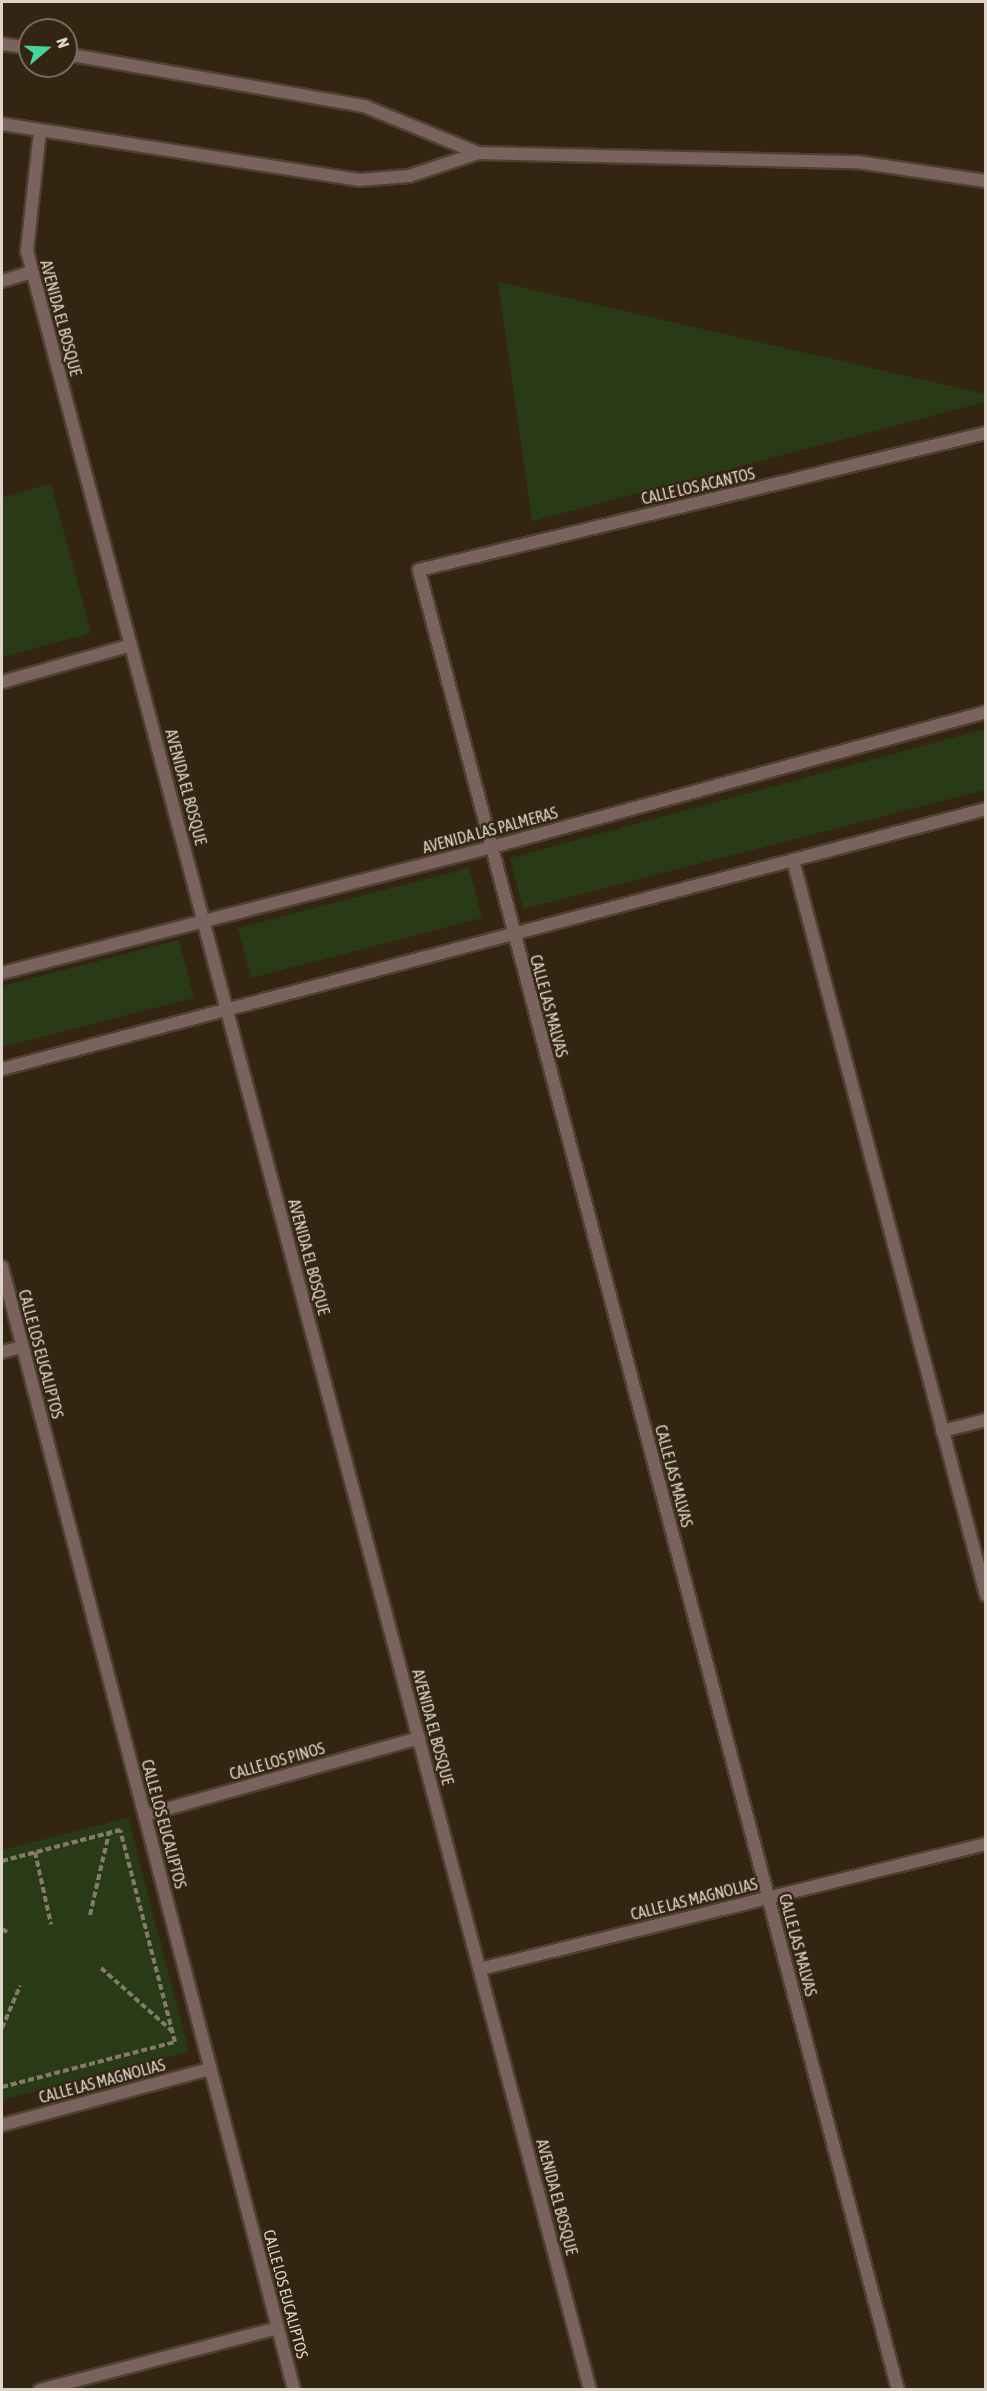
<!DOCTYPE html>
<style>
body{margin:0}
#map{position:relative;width:987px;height:2391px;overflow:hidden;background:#332512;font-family:"Asap Condensed",sans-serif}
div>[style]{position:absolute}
.green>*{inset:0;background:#293a17}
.path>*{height:4px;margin-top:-2px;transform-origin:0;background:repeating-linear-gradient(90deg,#867a6b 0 6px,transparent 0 9px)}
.roads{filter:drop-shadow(2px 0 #4e412f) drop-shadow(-2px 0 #4e412f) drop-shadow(0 2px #4e412f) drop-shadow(0 -2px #4e412f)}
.street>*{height:12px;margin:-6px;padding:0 6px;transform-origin:6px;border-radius:6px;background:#7a625e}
span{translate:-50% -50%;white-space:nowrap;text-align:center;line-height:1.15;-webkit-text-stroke:5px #332512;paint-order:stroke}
.street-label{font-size:16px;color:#ded5ca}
.frame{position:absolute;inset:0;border:3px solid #ded5ca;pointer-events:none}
.north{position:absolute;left:18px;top:18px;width:60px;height:60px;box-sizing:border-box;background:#332512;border:2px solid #776b5c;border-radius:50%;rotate:71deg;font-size:16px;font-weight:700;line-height:24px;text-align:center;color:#ded5ca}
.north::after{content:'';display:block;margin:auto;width:21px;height:27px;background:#48d49d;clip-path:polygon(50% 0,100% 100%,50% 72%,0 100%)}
</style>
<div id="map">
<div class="green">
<i style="clip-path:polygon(498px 282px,985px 394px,985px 402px,532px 521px)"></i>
<i style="clip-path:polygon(51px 484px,91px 633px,2px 657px,2px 497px)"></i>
<i style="clip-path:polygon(985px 729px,985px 790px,523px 909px,510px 858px)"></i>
<i style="clip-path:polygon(469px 868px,482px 918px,251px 978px,238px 928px)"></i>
<i style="clip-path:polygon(179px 940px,194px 998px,2px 1047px,2px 986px)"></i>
<i style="clip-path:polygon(128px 1818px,189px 2052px,2px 2100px,2px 1850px)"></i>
</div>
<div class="path">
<i style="left:35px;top:1852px;width:74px;rotate:77.5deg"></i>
<i style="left:2px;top:1861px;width:122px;rotate:-14.7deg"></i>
<i style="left:90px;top:1915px;width:84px;rotate:-77deg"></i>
<i style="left:2px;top:1929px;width:8px;rotate:30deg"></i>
<i style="left:101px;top:1968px;width:96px;rotate:41.6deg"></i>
<i style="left:2px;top:2028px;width:46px;rotate:-66.8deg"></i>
<i style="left:2px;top:2087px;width:179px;rotate:-14.6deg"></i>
<i style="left:175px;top:2042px;width:219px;rotate:-104.5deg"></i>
</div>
<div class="roads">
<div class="street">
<i style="left:2px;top:44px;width:28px;rotate:8deg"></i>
<i style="left:66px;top:54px;width:303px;rotate:9.9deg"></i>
<i style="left:364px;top:106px;width:123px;rotate:22.4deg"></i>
<i style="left:2px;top:124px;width:361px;rotate:8.9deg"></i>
<i style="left:359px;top:180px;width:50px;rotate:-4.6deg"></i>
<i style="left:409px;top:176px;width:73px;rotate:-18.4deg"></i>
<i style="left:478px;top:153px;width:379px;rotate:1.4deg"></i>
<i style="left:857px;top:162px;width:130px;rotate:8.4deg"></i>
<i style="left:40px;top:131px;width:121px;rotate:96.2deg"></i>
<i style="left:27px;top:251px;width:2212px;rotate:75.25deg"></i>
<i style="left:2px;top:281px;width:31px;rotate:-17deg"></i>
<i style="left:2px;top:682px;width:134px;rotate:-16deg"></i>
<i style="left:793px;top:860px;width:760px;rotate:75.29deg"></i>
<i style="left:2px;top:973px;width:506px;rotate:-14.42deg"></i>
<i style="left:492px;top:847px;width:512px;rotate:-15.28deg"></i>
<i style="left:2px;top:1069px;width:1018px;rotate:-14.8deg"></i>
<i style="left:2px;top:1267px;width:1160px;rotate:75.42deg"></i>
<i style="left:2px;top:1352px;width:21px;rotate:-14deg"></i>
<i style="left:942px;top:1431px;width:45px;rotate:-14deg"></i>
<i style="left:145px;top:1815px;width:285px;rotate:-15.7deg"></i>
<i style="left:480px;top:1969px;width:521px;rotate:-13.88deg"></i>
<i style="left:2px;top:2125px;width:215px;rotate:-15.1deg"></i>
<i style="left:40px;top:2390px;width:246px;rotate:-14.6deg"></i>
<i style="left:898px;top:2390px;width:1882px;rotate:-104.75deg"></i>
<i style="left:419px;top:570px;width:583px;rotate:-13.58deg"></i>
</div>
</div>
<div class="street-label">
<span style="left:61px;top:318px;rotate:75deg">AVENIDA EL BOSQUE</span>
<span style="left:698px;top:486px;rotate:-13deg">CALLE LOS ACANTOS</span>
<span style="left:186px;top:787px;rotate:75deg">AVENIDA EL BOSQUE</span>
<span style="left:490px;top:830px;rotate:-15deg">AVENIDA LAS PALMERAS</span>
<span style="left:549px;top:1006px;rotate:75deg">CALLE LAS MALVAS</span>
<span style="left:309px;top:1257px;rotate:75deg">AVENIDA EL BOSQUE</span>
<span style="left:41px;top:1354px;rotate:75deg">CALLE LOS EUCALIPTOS</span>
<span style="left:674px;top:1476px;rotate:75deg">CALLE LAS MALVAS</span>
<span style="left:433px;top:1727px;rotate:75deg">AVENIDA EL BOSQUE</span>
<span style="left:277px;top:1761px;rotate:-16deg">CALLE LOS PINOS</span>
<span style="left:164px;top:1824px;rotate:75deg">CALLE LOS EUCALIPTOS</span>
<span style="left:694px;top:1899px;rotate:-14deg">CALLE LAS MAGNOLIAS</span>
<span style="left:798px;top:1945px;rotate:75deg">CALLE LAS MALVAS</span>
<span style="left:102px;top:2081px;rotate:-15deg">CALLE LAS MAGNOLIAS</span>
<span style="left:557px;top:2197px;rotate:75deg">AVENIDA EL BOSQUE</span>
<span style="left:286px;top:2294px;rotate:75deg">CALLE LOS EUCALIPTOS</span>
</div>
<div class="frame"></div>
<div class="north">N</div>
</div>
